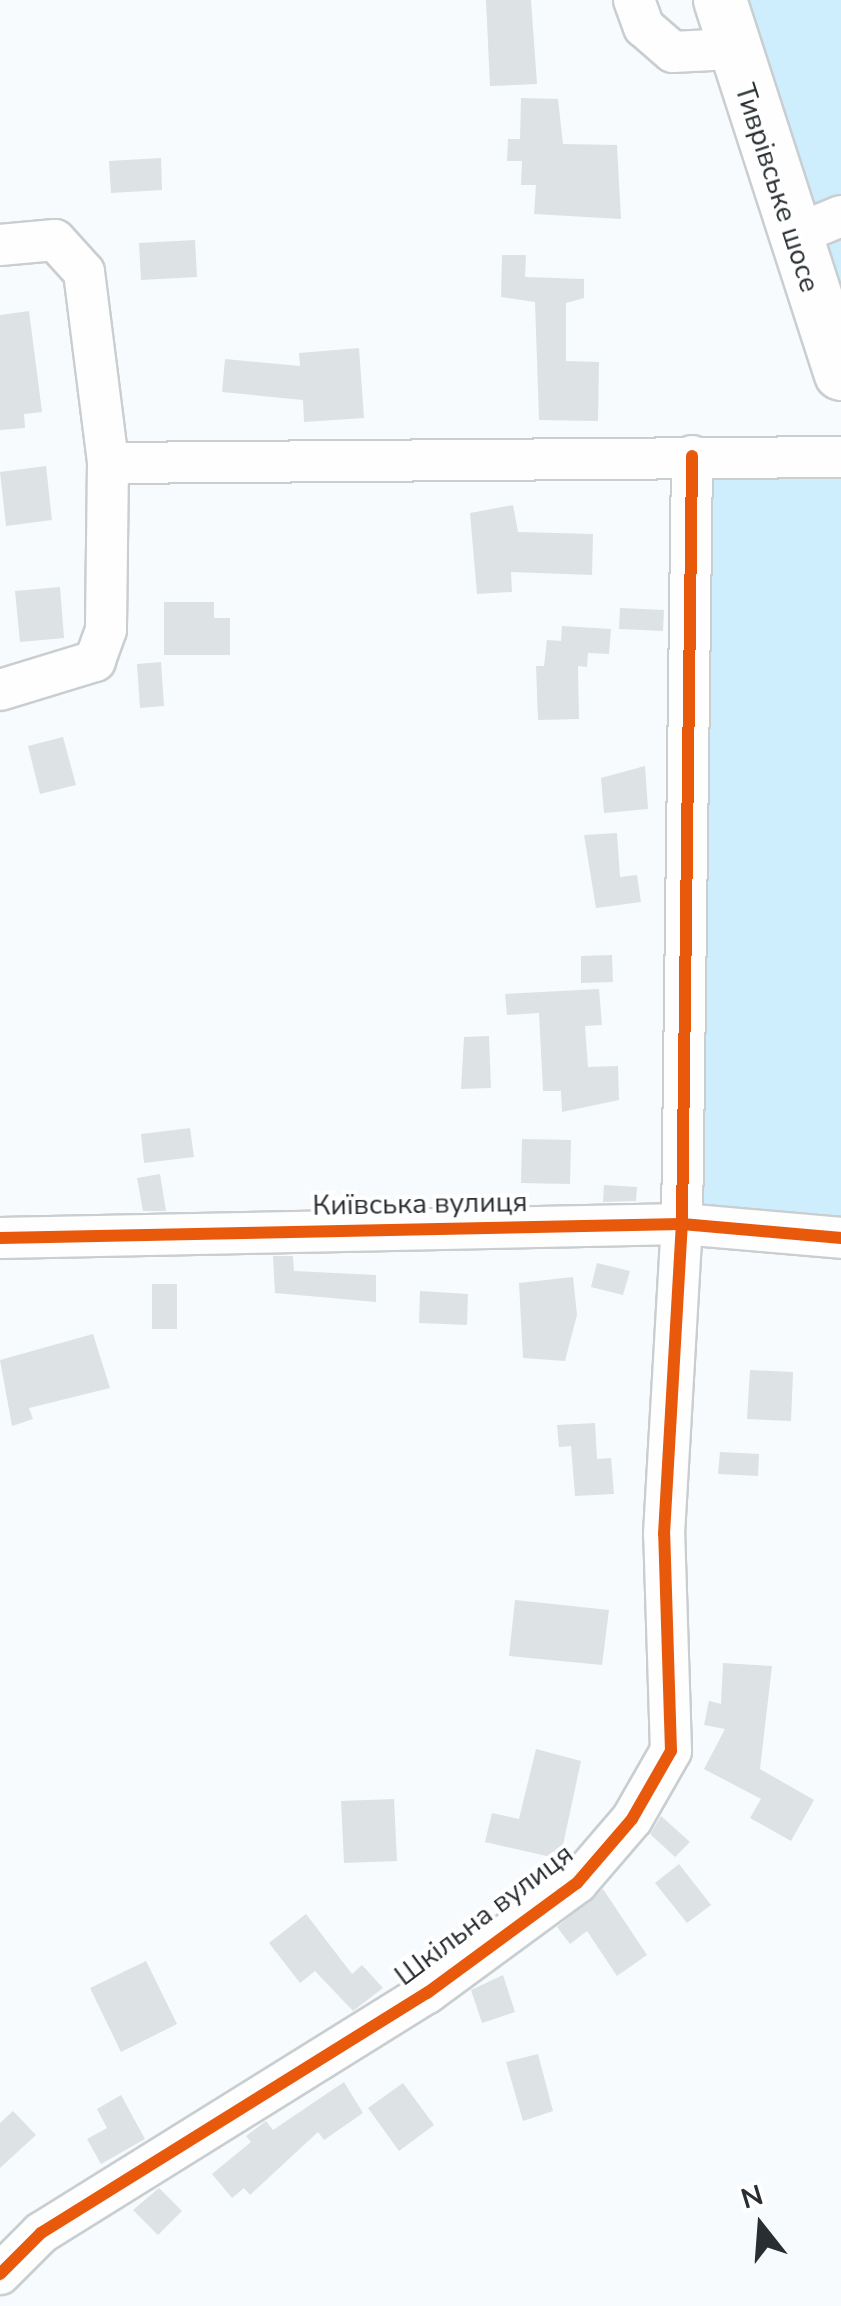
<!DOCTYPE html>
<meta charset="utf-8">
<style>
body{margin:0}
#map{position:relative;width:841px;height:2306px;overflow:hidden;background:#f7fbfd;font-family:"Nunito Sans",sans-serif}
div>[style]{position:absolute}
.green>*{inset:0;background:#ceeefe}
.building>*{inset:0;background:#dde2e5}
.roads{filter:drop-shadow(2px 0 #c9ced0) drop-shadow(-2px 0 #c9ced0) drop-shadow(0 2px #c9ced0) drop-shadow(0 -2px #c9ced0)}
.minor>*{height:40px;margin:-20px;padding:0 20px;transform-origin:20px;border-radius:20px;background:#fefeff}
.major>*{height:52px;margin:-26px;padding:0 26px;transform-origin:26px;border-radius:26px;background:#fefeff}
.cycleway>*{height:12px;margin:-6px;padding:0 6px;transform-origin:6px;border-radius:6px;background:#e8590c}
span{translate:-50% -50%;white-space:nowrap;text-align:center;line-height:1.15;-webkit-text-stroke:8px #fff;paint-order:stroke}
.street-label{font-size:28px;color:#282e31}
.north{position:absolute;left:711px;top:2176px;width:100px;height:100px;-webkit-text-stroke:8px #fff;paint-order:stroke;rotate:343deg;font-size:28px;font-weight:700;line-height:40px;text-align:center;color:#282e31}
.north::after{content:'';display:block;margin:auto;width:35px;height:45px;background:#282e31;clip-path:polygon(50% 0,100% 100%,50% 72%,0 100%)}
</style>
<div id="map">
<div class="green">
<i style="clip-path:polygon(720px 0,841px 0,841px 374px)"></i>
<i style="clip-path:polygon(692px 456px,841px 457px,841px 1238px,682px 1224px)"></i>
</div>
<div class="building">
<i style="clip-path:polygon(486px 0,531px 0,537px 84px,490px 86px)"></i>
<i style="clip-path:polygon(521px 98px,558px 99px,563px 144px,617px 145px,621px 219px,534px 214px,536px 185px,521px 185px,522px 161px,507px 161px,508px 139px,520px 139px)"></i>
<i style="clip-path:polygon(161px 158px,162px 190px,111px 193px,109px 161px)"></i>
<i style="clip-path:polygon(195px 240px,197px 277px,141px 280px,139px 243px)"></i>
<i style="clip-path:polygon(502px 255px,526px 255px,525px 277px,584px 279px,584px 298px,566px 303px,566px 361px,599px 362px,598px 421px,539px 420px,535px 302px,501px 297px)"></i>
<i style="clip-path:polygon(29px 311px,42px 412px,24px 414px,25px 428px,0 430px,0 315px)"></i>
<i style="clip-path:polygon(359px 348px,364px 418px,304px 422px,303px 400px,222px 392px,225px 359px,300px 366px,299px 353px)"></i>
<i style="clip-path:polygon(46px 466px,52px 520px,6px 526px,0 472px)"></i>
<i style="clip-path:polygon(513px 505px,518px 532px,593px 534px,592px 575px,511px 572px,512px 592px,477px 594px,470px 513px)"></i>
<i style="clip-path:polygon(60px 587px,64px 638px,20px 642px,15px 591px)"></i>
<i style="clip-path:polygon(164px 602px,214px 602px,214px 618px,230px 618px,230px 655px,164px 655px)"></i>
<i style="clip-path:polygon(620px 608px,664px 610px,663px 631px,619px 629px)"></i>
<i style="clip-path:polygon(562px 626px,611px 629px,609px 654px,588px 653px,587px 667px,578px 666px,579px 719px,538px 720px,536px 666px,544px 666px,547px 640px,561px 641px)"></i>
<i style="clip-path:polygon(161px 662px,164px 706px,140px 708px,137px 664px)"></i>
<i style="clip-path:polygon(63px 737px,76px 785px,40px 794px,28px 746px)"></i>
<i style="clip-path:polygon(645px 766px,648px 809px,604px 813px,601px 778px)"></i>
<i style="clip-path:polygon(617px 833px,620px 877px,637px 875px,641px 902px,596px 908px,584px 835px)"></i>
<i style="clip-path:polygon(612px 955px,613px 982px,581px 983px,581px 956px)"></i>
<i style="clip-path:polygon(599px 989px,602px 1025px,585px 1026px,588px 1067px,618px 1066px,619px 1100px,562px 1112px,561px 1091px,543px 1091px,539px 1013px,507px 1015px,505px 994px)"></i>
<i style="clip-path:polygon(489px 1036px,491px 1088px,461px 1089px,464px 1037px)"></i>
<i style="clip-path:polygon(190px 1128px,194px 1157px,144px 1163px,141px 1134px)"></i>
<i style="clip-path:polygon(522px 1139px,571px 1140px,570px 1184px,521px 1183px)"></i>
<i style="clip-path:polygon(160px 1174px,166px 1211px,143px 1211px,137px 1178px)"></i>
<i style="clip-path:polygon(604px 1185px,637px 1187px,636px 1201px,603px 1202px)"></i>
<i style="clip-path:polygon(273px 1256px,293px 1256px,294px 1271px,376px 1275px,376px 1302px,275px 1293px)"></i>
<i style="clip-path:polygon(597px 1263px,630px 1271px,623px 1295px,591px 1287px)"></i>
<i style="clip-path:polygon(573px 1277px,577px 1315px,565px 1361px,523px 1358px,519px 1283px)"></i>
<i style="clip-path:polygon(152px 1284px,177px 1284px,177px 1329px,152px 1329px)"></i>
<i style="clip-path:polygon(420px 1291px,468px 1294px,467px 1325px,419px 1323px)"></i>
<i style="clip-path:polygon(93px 1334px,110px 1388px,29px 1408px,33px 1419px,12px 1426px,0 1360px)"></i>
<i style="clip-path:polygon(750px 1370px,793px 1372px,791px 1421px,747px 1419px)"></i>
<i style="clip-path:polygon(595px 1423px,597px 1459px,611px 1458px,614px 1494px,575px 1496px,571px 1446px,559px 1447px,557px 1425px)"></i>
<i style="clip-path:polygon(720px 1452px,759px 1454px,758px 1476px,718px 1474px)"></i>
<i style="clip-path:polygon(515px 1600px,609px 1610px,602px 1665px,509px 1656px)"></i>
<i style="clip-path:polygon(723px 1663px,772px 1666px,760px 1769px,814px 1800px,791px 1841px,750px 1818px,761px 1799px,704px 1769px,725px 1729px,704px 1725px,709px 1701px,721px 1704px)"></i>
<i style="clip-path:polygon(536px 1749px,581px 1761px,560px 1859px,485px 1842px,492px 1813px,519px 1819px)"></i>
<i style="clip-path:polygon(394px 1799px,397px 1861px,344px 1863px,341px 1801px)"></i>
<i style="clip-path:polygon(661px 1816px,690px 1842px,675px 1857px,650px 1834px)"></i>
<i style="clip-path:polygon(679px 1864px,711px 1905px,687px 1923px,655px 1883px)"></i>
<i style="clip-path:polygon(603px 1889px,647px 1955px,617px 1976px,587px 1931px,570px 1944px,557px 1927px)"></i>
<i style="clip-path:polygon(306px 1914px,352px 1974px,362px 1965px,383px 1988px,353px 2011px,315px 1971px,300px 1983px,269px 1943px)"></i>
<i style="clip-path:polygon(146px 1961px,177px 2024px,121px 2052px,90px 1988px)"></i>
<i style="clip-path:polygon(503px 1975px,515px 2012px,482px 2023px,471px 1990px)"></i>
<i style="clip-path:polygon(538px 2054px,553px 2111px,523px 2121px,506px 2062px)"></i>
<i style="clip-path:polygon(344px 2082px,363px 2113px,324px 2140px,318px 2132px,250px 2195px,244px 2188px,232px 2198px,212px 2174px,251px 2142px,246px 2136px,266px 2121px,273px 2130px)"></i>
<i style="clip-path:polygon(403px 2083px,434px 2125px,399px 2151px,368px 2108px)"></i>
<i style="clip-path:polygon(121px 2095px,145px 2139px,101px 2164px,87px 2139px,107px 2128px,97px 2109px)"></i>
<i style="clip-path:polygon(13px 2111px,36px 2135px,0 2168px,0 2123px)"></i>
<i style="clip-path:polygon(159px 2188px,182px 2211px,158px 2235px,133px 2210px)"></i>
</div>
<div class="roads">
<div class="minor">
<i style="left:634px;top:0;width:29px;rotate:70deg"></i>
<i style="left:644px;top:27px;width:38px;rotate:41deg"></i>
<i style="left:673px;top:52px;width:58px;rotate:-3deg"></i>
<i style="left:793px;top:236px;width:52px;rotate:-22.6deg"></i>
<i style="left:0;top:245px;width:55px;rotate:-5.2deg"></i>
<i style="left:55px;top:240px;width:43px;rotate:47.8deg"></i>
<i style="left:84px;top:272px;width:193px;rotate:82.8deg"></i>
<i style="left:108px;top:463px;width:167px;rotate:90.7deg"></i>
<i style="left:106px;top:630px;width:33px;rotate:110deg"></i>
<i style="left:95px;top:661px;width:99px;rotate:163deg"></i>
<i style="left:108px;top:463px;width:733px;rotate:-0.47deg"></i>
<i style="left:0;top:1238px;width:682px;rotate:-1.18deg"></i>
<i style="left:682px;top:1224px;width:160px;rotate:5deg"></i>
<i style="left:0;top:2274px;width:58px;rotate:-45deg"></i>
<i style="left:41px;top:2233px;width:455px;rotate:-31.9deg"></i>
<i style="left:427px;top:1993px;width:186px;rotate:-36.3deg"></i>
<i style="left:577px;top:1883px;width:84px;rotate:-49.3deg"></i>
<i style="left:632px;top:1819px;width:78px;rotate:-60.2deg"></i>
<i style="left:671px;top:1751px;width:217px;rotate:-91.8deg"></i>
<i style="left:664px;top:1534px;width:311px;rotate:-86.7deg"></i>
<i style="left:682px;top:1224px;width:768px;rotate:-89.25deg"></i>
</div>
<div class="major">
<i style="left:720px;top:0;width:393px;rotate:72.1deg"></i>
</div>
</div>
<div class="cycleway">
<i style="left:0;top:1238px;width:682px;rotate:-1.18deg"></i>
<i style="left:682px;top:1224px;width:160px;rotate:5deg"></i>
<i style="left:0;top:2274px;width:58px;rotate:-45deg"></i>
<i style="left:41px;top:2233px;width:455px;rotate:-31.9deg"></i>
<i style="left:427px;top:1993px;width:186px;rotate:-36.3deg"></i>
<i style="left:577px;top:1883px;width:84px;rotate:-49.3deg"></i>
<i style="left:632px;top:1819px;width:78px;rotate:-60.2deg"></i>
<i style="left:671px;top:1751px;width:217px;rotate:-91.8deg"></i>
<i style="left:664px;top:1534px;width:311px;rotate:-86.7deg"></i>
<i style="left:682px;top:1224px;width:768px;rotate:-89.25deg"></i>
</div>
<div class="street-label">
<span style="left:777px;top:188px;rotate:72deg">Тиврівське шосе</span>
<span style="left:420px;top:1204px;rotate:-1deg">Київська вулиця</span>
<span style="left:484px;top:1915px;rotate:-37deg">Шкільна вулиця</span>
</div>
<div class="north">N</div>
</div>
